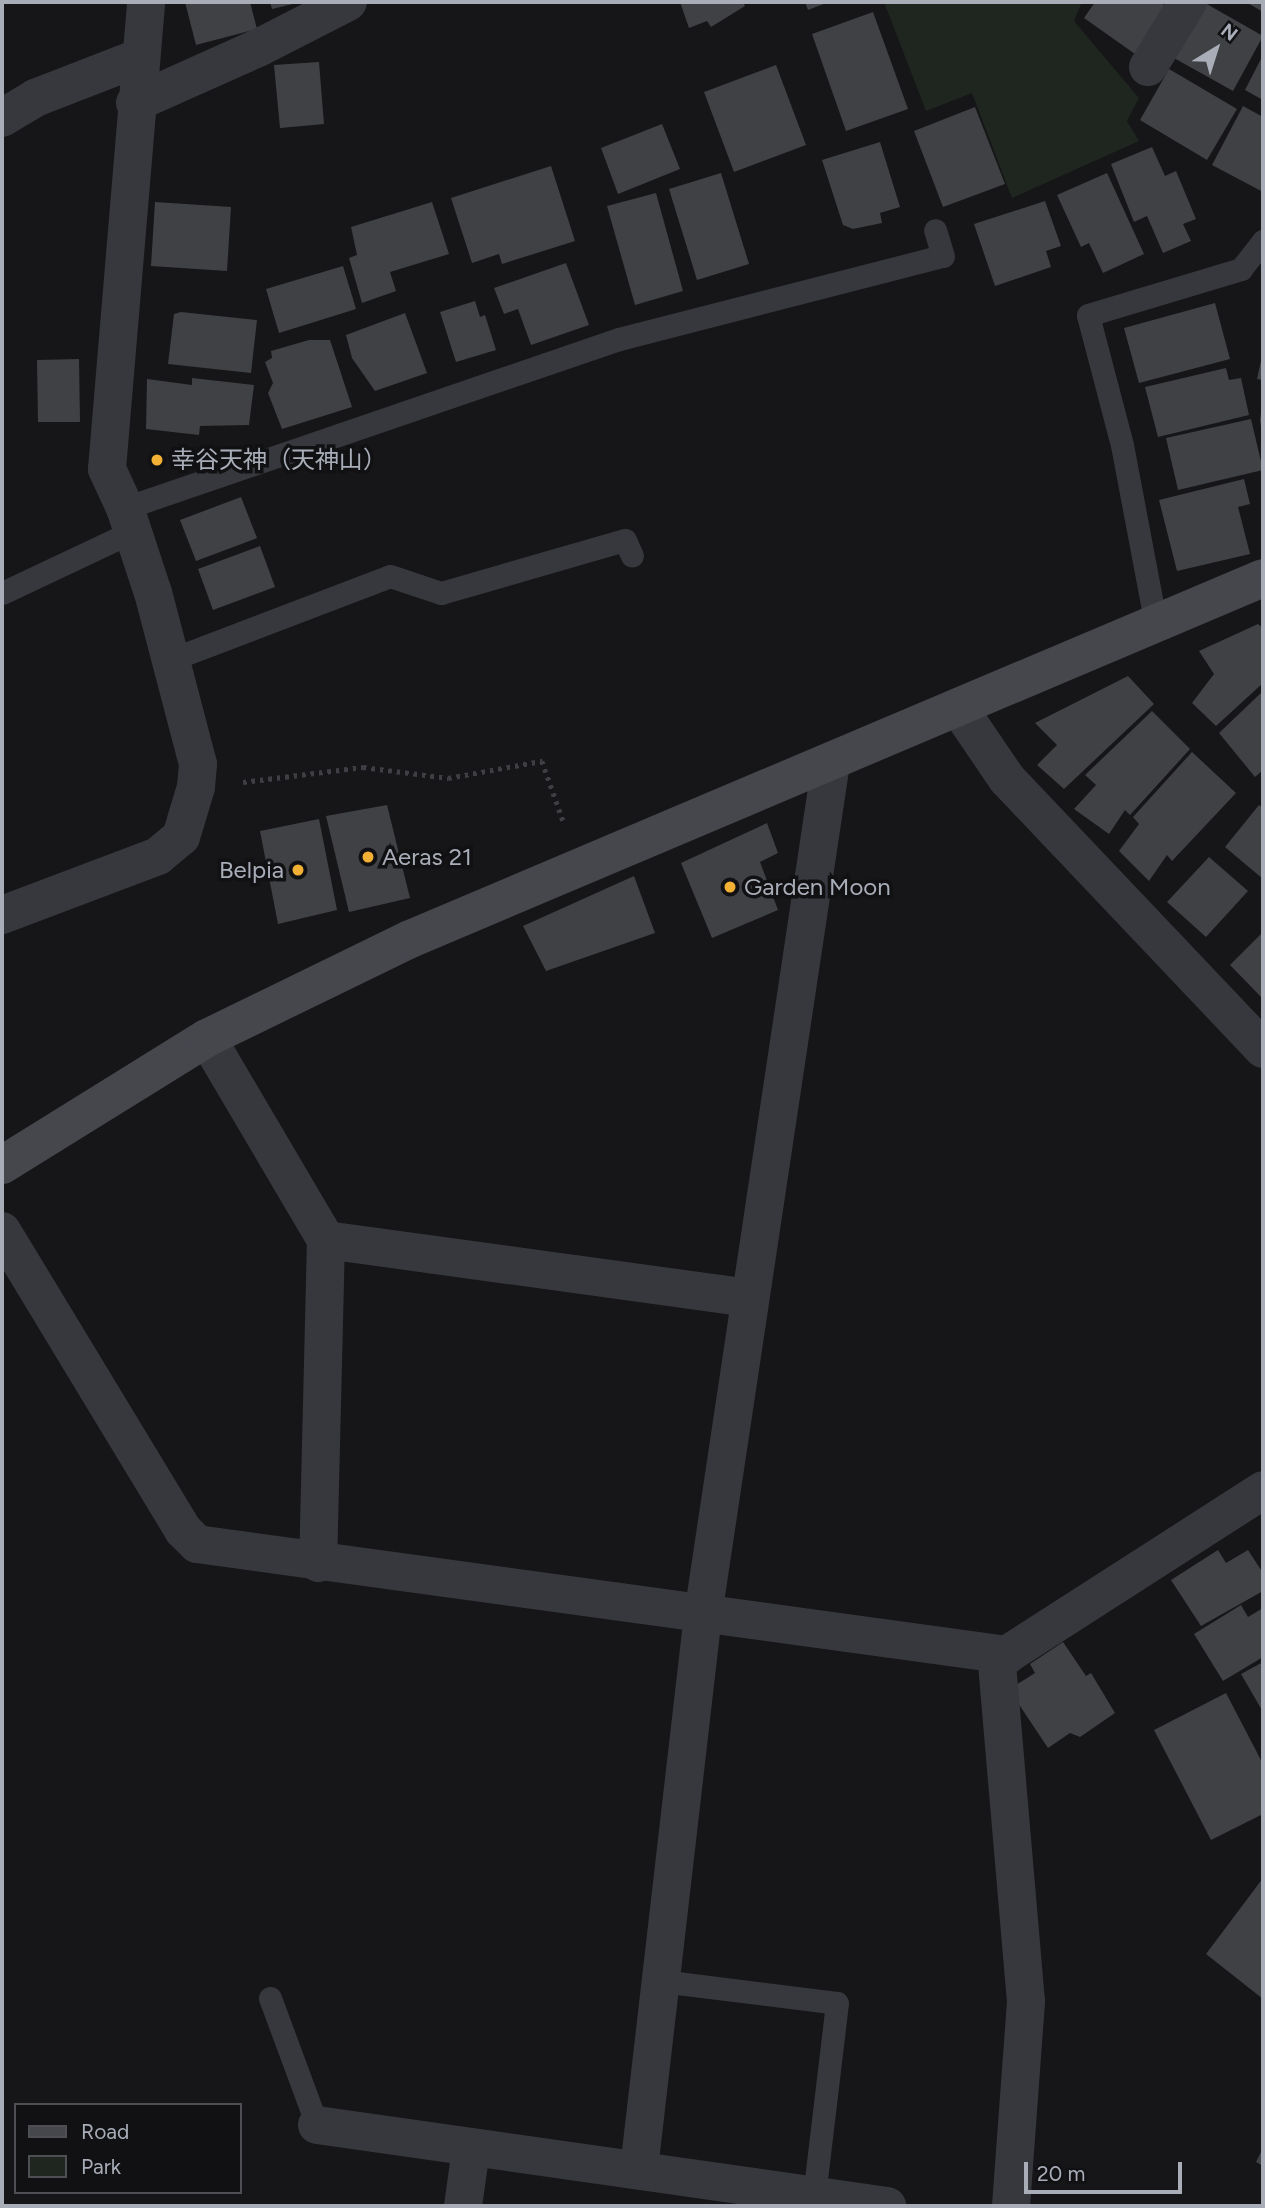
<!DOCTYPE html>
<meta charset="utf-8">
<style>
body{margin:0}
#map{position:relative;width:1265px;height:2208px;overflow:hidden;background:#161618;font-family:Figtree,"Noto Sans JP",sans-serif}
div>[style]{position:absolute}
.green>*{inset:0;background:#1e261f}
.building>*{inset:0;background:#404145}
.path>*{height:4.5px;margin-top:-2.25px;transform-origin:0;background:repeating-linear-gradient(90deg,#3d3f44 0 3.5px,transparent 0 8.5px)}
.lane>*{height:23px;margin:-11.5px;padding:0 11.5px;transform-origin:11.5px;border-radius:11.5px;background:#37383d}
.street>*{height:38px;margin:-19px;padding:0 19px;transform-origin:19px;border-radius:19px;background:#37383d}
.secondary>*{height:38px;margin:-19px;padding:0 19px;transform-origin:19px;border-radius:19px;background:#45474d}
.dots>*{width:19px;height:19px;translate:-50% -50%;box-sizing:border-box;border:4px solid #111113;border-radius:50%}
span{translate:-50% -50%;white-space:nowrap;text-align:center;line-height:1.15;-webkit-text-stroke:7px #111113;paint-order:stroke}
.poi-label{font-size:24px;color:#a8adb8}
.left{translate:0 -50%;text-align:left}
.right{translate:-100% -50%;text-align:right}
.frame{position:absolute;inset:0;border:4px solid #a8adb8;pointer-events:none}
.legend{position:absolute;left:14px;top:2103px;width:228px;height:91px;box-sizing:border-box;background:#111113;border:2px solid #4d4f55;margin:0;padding:9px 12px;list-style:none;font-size:21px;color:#a8adb8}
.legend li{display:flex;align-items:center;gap:14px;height:35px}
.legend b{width:35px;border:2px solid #4d4f55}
.north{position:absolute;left:1181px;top:14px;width:70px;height:70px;-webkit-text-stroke:5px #111113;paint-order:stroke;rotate:38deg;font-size:19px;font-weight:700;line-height:28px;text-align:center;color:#a8adb8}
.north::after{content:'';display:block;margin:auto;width:24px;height:32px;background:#a8adb8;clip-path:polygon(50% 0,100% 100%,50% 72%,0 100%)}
.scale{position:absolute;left:1024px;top:2162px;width:158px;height:32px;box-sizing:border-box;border:4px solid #a8adb8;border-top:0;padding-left:9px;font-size:21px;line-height:24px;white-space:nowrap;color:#a8adb8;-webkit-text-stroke:5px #111113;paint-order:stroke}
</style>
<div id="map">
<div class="green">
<i style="clip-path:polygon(884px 2px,1082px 2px,1074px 21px,1139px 98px,1127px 121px,1139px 141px,1012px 198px,972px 93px,926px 111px)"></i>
</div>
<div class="building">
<i style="clip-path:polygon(185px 2px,250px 2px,257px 29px,196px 45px)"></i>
<i style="clip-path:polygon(270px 2px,297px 2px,297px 3px,272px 9px)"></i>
<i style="clip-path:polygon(680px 2px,743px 2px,745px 6px,711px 27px,707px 21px,689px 28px)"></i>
<i style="clip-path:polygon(805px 2px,829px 2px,808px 10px)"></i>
<i style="clip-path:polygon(1095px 2px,1160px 2px,1168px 8px,1135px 54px,1084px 18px)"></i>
<i style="clip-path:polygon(1246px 2px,1263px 2px,1263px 12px)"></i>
<i style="clip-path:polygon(1205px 3px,1263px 36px,1233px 91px,1174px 58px)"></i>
<i style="clip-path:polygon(873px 12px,908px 109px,846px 131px,812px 34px)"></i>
<i style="clip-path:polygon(1263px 55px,1263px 100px,1245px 90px)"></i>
<i style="clip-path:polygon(319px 62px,324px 124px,280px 128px,274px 65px)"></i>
<i style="clip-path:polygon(776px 65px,806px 145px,734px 172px,704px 92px)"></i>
<i style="clip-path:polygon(1169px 69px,1237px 109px,1207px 160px,1140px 120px)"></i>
<i style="clip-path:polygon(1243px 106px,1263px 117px,1263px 192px,1212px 165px)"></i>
<i style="clip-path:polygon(975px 107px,1005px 184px,943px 207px,914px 131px)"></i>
<i style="clip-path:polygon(662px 124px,680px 169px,618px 194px,601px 148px)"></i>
<i style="clip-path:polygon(880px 142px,900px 207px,880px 213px,882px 223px,853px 229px,843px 225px,822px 160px)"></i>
<i style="clip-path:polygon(1152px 147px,1165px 176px,1176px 171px,1196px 219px,1183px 224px,1191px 241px,1163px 253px,1147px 216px,1134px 222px,1111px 164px)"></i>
<i style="clip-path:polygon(551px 166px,575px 241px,502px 264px,499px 254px,472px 263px,451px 198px)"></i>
<i style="clip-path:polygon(721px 173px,749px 264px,697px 280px,669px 189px)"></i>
<i style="clip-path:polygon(1107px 173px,1144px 254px,1103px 273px,1089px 243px,1081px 247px,1057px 195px)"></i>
<i style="clip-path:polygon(656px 193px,683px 291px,635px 305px,607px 206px)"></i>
<i style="clip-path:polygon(1045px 201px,1061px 246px,1046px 251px,1051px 267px,995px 286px,974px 224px)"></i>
<i style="clip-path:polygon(155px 202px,231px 207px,227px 271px,151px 266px)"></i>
<i style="clip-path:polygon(432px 202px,449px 254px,390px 272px,396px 291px,362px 303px,349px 258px,357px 255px,351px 227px)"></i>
<i style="clip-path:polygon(566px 263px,589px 325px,531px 345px,518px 309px,504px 314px,494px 288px)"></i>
<i style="clip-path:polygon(343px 266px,356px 309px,279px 333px,266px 289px)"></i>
<i style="clip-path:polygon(475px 301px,480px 317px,485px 315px,496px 350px,456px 362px,440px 312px)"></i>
<i style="clip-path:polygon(1215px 303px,1230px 359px,1139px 383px,1124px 328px)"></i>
<i style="clip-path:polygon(181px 312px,257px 320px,251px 373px,168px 364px,174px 314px)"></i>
<i style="clip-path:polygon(405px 313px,427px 373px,375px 391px,352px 358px,346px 335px)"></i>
<i style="clip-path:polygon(309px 340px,330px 340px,352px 407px,282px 429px,268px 393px,273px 383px,265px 362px,272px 358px,271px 351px)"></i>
<i style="clip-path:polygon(1262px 356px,1263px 356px,1263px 380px,1257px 379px)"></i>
<i style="clip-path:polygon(79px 359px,80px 422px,38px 422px,37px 360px)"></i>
<i style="clip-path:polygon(1226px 368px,1229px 380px,1241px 378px,1249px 415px,1158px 437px,1145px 387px)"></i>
<i style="clip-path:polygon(192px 378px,254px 385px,249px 425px,200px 426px,199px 435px,146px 429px,147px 379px,192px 385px)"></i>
<i style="clip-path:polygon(1262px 406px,1263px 406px,1262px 433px,1260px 420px)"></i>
<i style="clip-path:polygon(1251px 419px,1263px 470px,1178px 490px,1166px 438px)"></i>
<i style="clip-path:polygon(1244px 479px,1250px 504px,1238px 507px,1250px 554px,1177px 571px,1159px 500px)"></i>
<i style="clip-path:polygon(241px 497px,257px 538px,196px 561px,180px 520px)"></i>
<i style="clip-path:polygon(260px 546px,275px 587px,213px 610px,198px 569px)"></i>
<i style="clip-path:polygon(1258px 624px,1263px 628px,1263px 683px,1216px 726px,1192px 703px,1214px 674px,1199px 651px)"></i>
<i style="clip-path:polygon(1128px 676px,1154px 704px,1064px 789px,1037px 765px,1057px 745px,1035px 723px)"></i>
<i style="clip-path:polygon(1263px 691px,1263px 770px,1255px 777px,1219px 733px)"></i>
<i style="clip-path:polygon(1152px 711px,1190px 749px,1130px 815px,1125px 810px,1109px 834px,1074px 809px,1096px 785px,1085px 775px)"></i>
<i style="clip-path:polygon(1192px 752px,1236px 793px,1172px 861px,1167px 855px,1149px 881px,1119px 851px,1139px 824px,1133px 817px)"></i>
<i style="clip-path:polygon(387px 805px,410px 898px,349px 912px,326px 816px)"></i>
<i style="clip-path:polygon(1259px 805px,1263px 808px,1263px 879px,1225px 847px)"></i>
<i style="clip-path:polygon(319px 819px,337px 910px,278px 924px,260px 831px)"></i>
<i style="clip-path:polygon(767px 823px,778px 853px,760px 862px,778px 910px,712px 938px,681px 863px)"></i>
<i style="clip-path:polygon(1209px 857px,1248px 891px,1206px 937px,1167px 902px)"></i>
<i style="clip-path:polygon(634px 876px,655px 933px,546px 971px,523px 926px)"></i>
<i style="clip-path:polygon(1263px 932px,1263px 999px,1230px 965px)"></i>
<i style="clip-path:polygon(1218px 1550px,1226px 1563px,1248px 1550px,1263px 1573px,1263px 1591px,1201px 1626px,1171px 1580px)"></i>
<i style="clip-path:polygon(1241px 1605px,1248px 1617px,1263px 1608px,1263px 1657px,1223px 1681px,1194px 1634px)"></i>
<i style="clip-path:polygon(1063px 1642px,1086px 1676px,1091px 1673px,1115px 1713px,1080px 1737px,1070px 1733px,1048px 1748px,1012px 1694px,1016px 1685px,1035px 1673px,1030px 1664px)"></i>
<i style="clip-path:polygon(1263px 1662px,1263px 1712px,1241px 1674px)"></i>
<i style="clip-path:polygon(1226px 1693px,1263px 1764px,1263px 1814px,1211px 1840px,1154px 1730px)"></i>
<i style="clip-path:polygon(1263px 1878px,1263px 1999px,1206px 1954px)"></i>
<i style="clip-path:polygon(1263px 2148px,1263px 2166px,1256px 2162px)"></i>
</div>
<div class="path">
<i style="left:243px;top:782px;width:121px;rotate:-7.1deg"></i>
<i style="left:363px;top:767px;width:86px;rotate:7.4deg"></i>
<i style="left:448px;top:778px;width:96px;rotate:-10.3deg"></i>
<i style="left:542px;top:761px;width:66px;rotate:70.5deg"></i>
</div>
<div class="lane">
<i style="left:125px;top:508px;width:522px;rotate:-18.89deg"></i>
<i style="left:619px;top:339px;width:334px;rotate:-14.4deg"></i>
<i style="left:943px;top:256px;width:27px;rotate:-107deg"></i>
<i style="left:2px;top:593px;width:145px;rotate:-25.3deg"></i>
<i style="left:1156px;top:625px;width:183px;rotate:-100.7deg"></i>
<i style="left:1122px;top:445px;width:134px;rotate:-104.7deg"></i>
<i style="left:1088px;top:315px;width:160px;rotate:-16.7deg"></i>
<i style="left:1241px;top:269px;width:36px;rotate:-52deg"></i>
<i style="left:170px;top:660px;width:235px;rotate:-20.9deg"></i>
<i style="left:390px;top:576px;width:54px;rotate:18.4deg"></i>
<i style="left:441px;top:593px;width:191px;rotate:-16.1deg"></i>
<i style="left:625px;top:540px;width:17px;rotate:66deg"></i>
<i style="left:661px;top:1981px;width:177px;rotate:7.1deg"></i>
<i style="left:837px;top:2003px;width:194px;rotate:96.8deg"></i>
<i style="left:270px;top:1998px;width:135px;rotate:69.7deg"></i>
</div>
<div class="street">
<i style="left:1148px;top:67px;width:76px;rotate:-58.4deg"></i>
<i style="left:135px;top:103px;width:135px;rotate:-24.1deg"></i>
<i style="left:258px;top:48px;width:101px;rotate:-27.1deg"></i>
<i style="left:2px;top:118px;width:39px;rotate:-31deg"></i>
<i style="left:35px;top:98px;width:110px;rotate:-21.2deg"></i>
<i style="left:958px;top:707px;width:87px;rotate:55.8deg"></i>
<i style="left:1007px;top:779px;width:372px;rotate:46.5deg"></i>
<i style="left:2px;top:915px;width:167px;rotate:-20.7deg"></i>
<i style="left:158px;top:856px;width:30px;rotate:-40deg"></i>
<i style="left:181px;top:837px;width:52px;rotate:-73.3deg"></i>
<i style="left:196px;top:787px;width:23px;rotate:-85deg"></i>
<i style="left:198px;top:764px;width:177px;rotate:-104.7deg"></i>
<i style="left:153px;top:593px;width:89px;rotate:-108.2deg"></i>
<i style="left:125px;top:508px;width:43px;rotate:-114.8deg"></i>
<i style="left:107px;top:469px;width:469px;rotate:-85.2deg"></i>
<i style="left:207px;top:1038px;width:234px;rotate:59.5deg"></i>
<i style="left:326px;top:1240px;width:323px;rotate:91.4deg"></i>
<i style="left:2px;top:1231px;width:350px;rotate:58.8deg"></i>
<i style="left:183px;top:1530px;width:20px;rotate:45deg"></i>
<i style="left:197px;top:1544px;width:818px;rotate:7.8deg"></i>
<i style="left:326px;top:1240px;width:426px;rotate:7.8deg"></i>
<i style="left:317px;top:2125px;width:576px;rotate:8.09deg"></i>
<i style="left:639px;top:2169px;width:558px;rotate:-83.41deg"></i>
<i style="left:703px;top:1615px;width:862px;rotate:-81.46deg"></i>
<i style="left:463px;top:2206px;width:58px;rotate:-82deg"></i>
<i style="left:1011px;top:2206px;width:205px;rotate:-85.8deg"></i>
<i style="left:1026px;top:2002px;width:342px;rotate:-94.9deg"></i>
<i style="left:997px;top:1661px;width:316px;rotate:-32.7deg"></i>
</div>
<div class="secondary">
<i style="left:2px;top:1165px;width:241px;rotate:-31.8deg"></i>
<i style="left:207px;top:1038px;width:224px;rotate:-26deg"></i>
<i style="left:408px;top:940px;width:928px;rotate:-22.95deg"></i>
</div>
<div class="dots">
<i style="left:157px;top:460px;background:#f2b134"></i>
<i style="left:368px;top:857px;background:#f2b134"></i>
<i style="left:298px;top:870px;background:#f2b134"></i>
<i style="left:730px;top:887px;background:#f2b134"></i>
</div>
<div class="poi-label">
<span class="left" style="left:171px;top:460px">幸谷天神（天神山）</span>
<span class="left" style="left:382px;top:857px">Aeras 21</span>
<span class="right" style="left:284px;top:870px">Belpia</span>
<span class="left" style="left:744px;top:887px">Garden Moon</span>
</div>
<div class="frame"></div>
<ul class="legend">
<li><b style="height:9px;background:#45474d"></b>Road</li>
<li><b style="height:19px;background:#1e261f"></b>Park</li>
</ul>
<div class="north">N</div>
<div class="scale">20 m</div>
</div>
